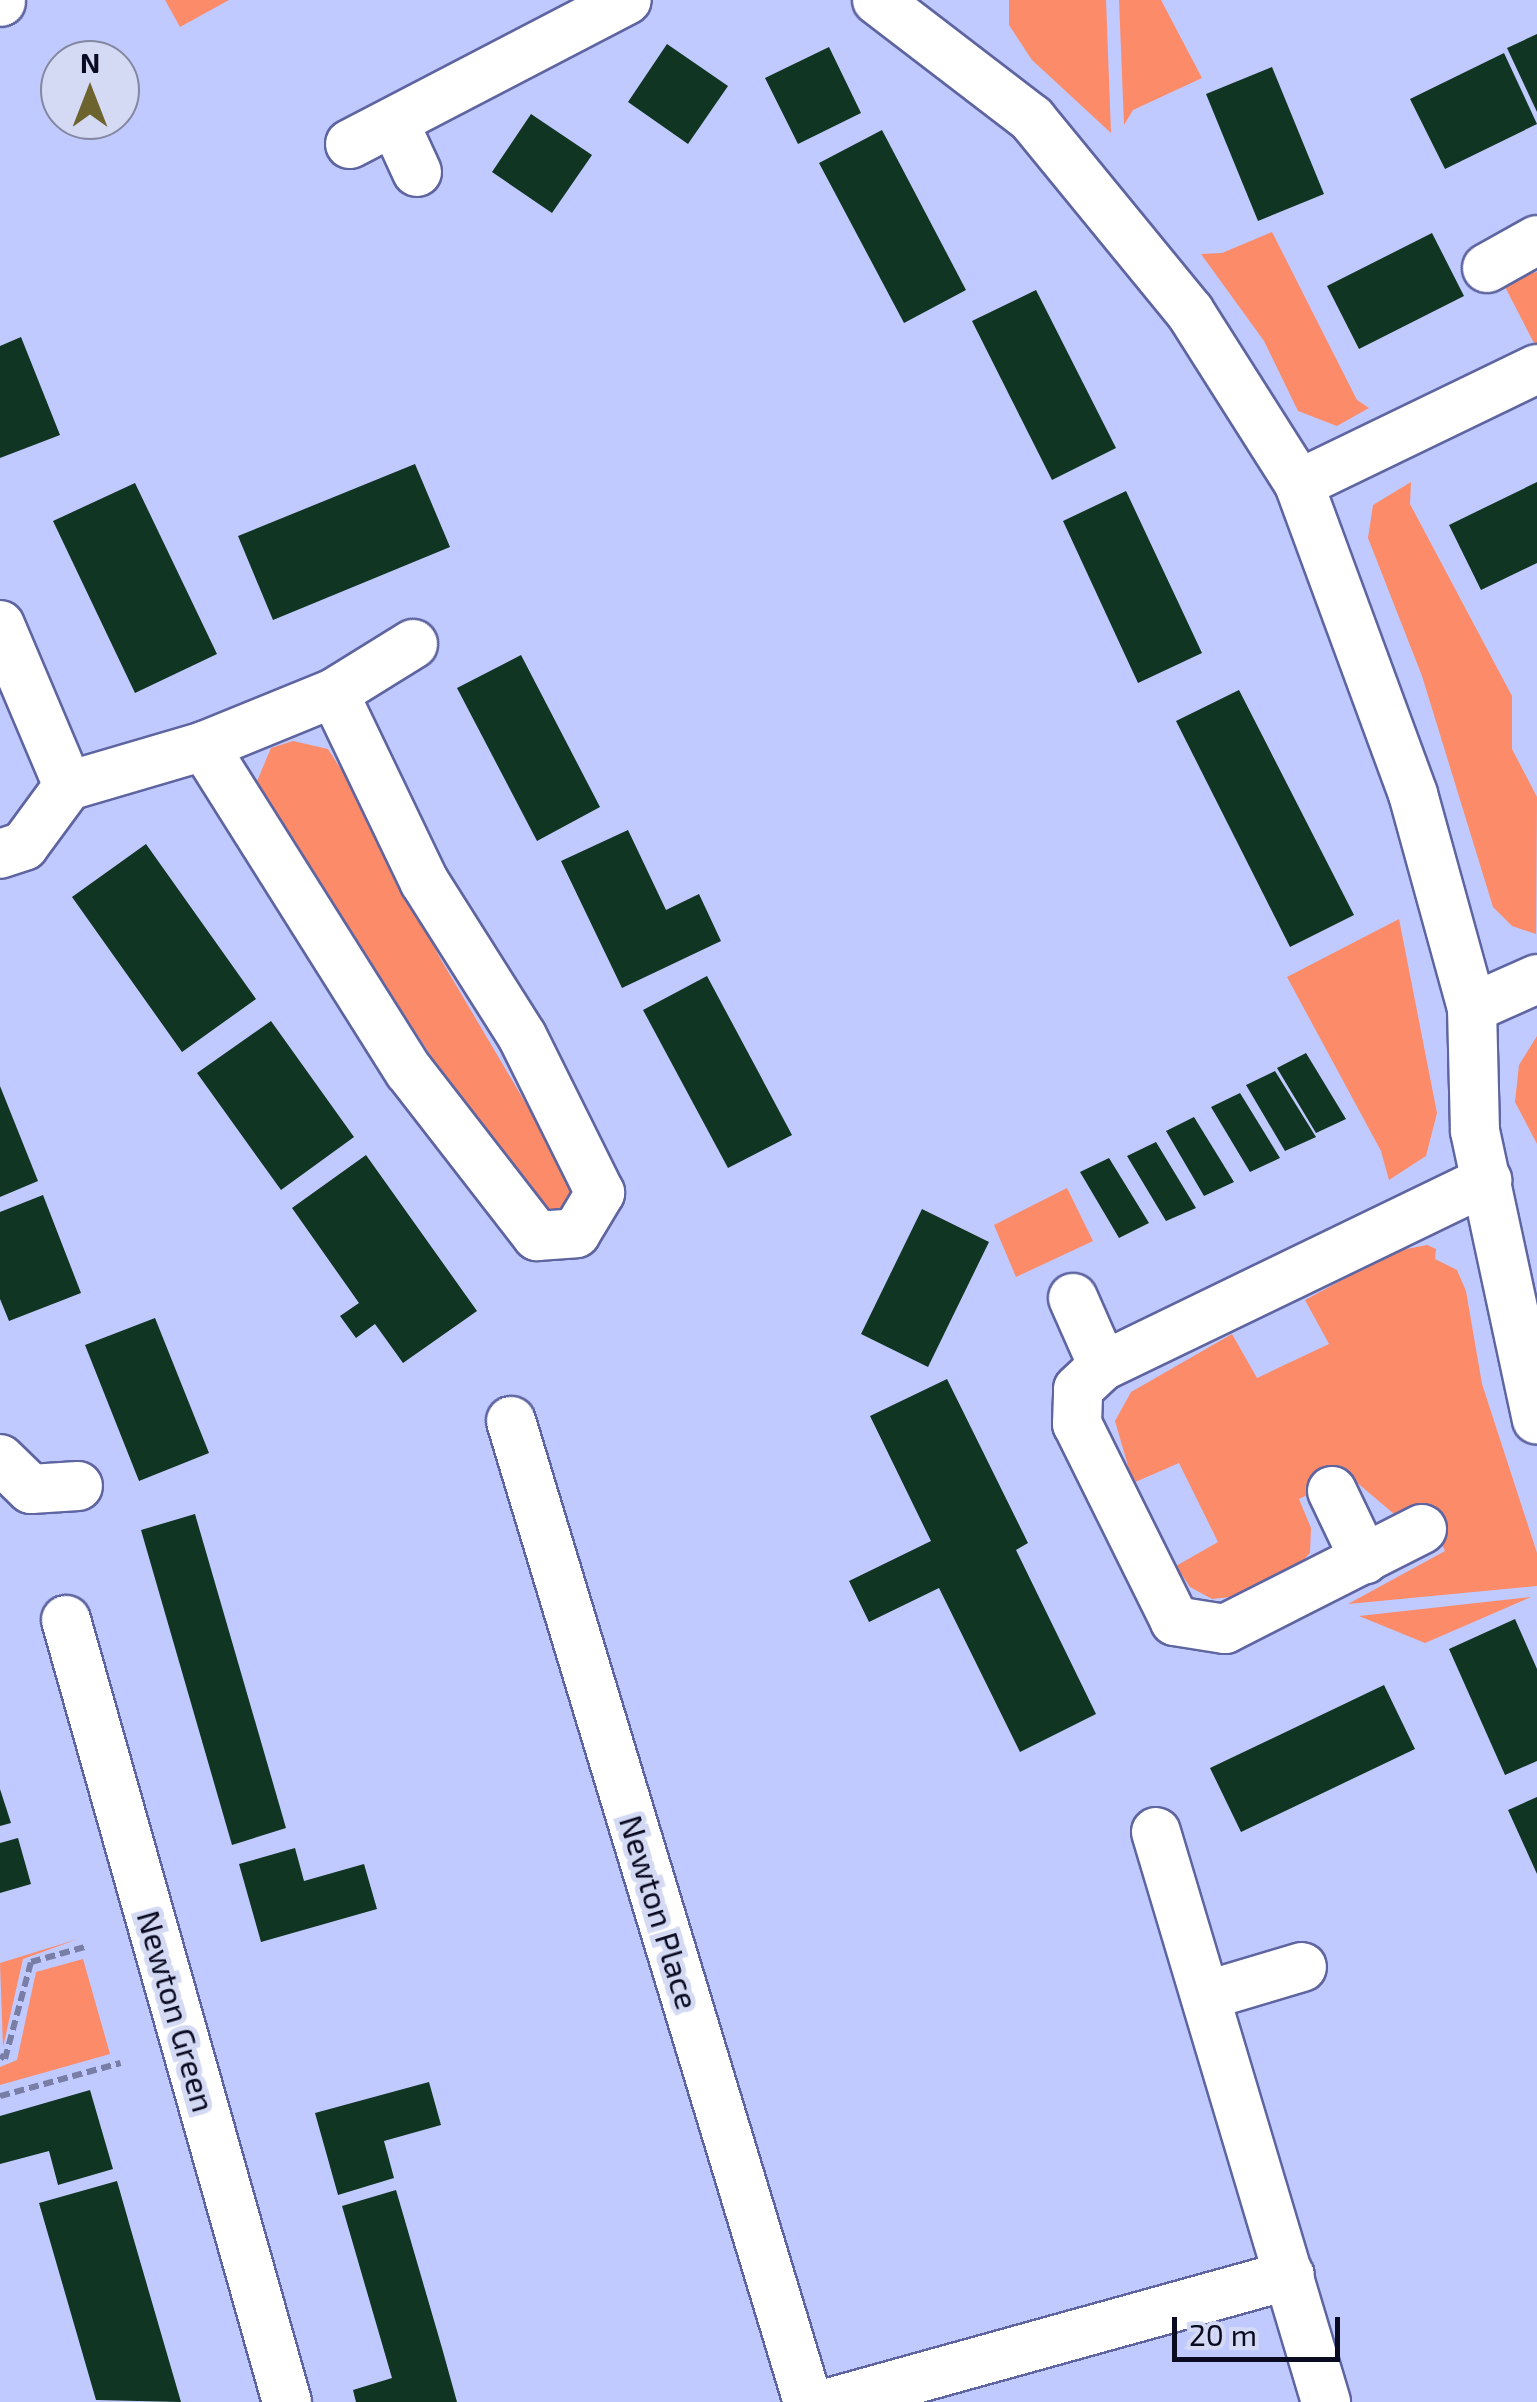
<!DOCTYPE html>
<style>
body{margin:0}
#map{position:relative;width:1537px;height:2402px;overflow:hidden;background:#c1caff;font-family:"Exo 2",sans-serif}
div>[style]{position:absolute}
.green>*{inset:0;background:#fb8b69}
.building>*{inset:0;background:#103522}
.path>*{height:6px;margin-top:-3px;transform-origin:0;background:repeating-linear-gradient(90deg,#787ea6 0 10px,transparent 0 15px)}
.roads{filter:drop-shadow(2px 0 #5e65a0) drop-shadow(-2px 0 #5e65a0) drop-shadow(0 2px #5e65a0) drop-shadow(0 -2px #5e65a0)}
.minor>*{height:48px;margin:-24px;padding:0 24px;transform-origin:24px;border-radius:24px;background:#fff}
span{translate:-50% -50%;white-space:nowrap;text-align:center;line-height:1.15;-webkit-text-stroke:10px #d4d9f4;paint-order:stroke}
.street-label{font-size:32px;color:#0a0b21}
.north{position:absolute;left:40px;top:40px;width:100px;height:100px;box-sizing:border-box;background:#d4d9f4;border:2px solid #8387a0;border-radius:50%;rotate:0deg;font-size:28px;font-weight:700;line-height:40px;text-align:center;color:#0a0b21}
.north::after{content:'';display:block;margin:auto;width:35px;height:45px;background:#6d632f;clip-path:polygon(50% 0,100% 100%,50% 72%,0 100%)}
.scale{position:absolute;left:1172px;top:2317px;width:168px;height:45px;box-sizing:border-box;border:5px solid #0a0b21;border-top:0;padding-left:12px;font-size:30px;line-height:35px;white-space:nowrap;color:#0a0b21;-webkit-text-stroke:8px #d4d9f4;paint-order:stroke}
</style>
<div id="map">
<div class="green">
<i style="clip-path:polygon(165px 0,229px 0,180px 27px)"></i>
<i style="clip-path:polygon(1009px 0,1106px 0,1111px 133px,1032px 60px,1009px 25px)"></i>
<i style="clip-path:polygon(1119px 0,1161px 0,1202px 78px,1133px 110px,1124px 125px)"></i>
<i style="clip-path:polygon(1272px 232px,1357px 400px,1369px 408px,1337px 426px,1298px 411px,1264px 341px,1201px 254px,1222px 253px)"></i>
<i style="clip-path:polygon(1537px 272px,1537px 344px,1535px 345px,1501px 279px)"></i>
<i style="clip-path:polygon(1411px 482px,1410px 504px,1512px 696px,1512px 749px,1537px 797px,1536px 934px,1512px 926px,1493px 907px,1422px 676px,1368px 538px,1373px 505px)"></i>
<i style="clip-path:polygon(293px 741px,328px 749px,346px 777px,440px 958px,578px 1192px,561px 1218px,529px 1206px,255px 786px,271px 748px)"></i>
<i style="clip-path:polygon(1399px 919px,1437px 1113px,1426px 1156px,1389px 1180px,1381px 1151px,1287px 977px)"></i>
<i style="clip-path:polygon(1537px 1036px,1537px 1144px,1515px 1102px,1519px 1065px)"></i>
<i style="clip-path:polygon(1067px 1188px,1093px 1241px,1016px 1277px,994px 1225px)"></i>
<i style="clip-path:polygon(1427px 1245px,1436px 1249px,1435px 1259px,1457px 1270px,1466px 1291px,1482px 1384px,1537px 1553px,1537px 1586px,1348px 1604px,1445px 1551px,1426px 1509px,1394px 1514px,1348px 1475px,1299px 1499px,1311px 1528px,1310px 1553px,1291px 1573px,1239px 1596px,1212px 1599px,1190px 1587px,1176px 1566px,1218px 1542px,1179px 1463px,1133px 1483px,1115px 1421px,1131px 1392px,1232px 1334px,1257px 1378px,1329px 1344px,1305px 1300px,1396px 1251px)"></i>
<i style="clip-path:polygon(1531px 1597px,1425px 1643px,1359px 1616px)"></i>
<i style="clip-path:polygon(78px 1939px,23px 1959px,3px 2047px,0 1963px)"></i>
<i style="clip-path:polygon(83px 1959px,110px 2054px,0 2085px,0 2067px,17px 2060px,36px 1972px)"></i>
</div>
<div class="building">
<i style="clip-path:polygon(1537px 34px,1537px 112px,1507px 48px)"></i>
<i style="clip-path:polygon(667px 44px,728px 86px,688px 144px,628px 102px)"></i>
<i style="clip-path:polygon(829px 47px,861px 113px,798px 144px,765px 78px)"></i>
<i style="clip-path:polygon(1504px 53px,1537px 124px,1445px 169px,1410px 99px)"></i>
<i style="clip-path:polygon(1272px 67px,1324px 194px,1258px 221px,1206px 94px)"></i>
<i style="clip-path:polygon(531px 114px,592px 155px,552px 213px,492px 172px)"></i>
<i style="clip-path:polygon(882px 130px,966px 290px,904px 323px,819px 163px)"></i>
<i style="clip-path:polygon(1432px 233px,1464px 296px,1359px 349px,1327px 286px)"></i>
<i style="clip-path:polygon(1036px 290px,1116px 448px,1052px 480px,972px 321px)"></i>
<i style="clip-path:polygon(21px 337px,60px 435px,0 458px,0 346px)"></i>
<i style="clip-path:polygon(415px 464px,450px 547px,273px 620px,238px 536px)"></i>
<i style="clip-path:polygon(1537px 482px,1537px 563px,1481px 590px,1449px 525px)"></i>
<i style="clip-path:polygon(135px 483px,217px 654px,135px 693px,53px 521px)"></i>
<i style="clip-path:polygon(1126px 491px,1202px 653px,1138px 683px,1063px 521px)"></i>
<i style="clip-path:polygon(521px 655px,600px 807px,537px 841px,457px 688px)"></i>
<i style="clip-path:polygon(1239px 690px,1354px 915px,1290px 947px,1176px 721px)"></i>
<i style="clip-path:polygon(628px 830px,666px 910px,699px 894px,721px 941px,622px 988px,561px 861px)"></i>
<i style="clip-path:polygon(146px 844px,256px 999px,182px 1052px,72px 897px)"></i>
<i style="clip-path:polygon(707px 976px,792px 1135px,728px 1168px,643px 1010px)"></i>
<i style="clip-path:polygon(271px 1021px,354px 1137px,281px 1190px,197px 1073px)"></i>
<i style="clip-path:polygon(1306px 1053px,1346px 1119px,1316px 1133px,1277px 1068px)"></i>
<i style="clip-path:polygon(1275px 1071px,1316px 1137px,1285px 1151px,1246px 1085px)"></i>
<i style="clip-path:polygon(0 1086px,38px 1181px,0 1197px)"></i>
<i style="clip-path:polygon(1240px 1093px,1280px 1158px,1250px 1172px,1211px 1107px)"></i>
<i style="clip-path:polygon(1194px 1117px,1234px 1182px,1204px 1196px,1166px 1131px)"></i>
<i style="clip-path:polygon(1156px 1142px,1196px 1208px,1166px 1221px,1127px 1156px)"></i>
<i style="clip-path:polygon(366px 1155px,477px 1311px,403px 1363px,375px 1324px,356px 1338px,340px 1316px,359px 1303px,292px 1208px)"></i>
<i style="clip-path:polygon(1109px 1158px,1149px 1223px,1119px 1238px,1080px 1172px)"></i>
<i style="clip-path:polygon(43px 1195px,81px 1293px,9px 1321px,0 1299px,0 1212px)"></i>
<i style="clip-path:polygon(922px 1209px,989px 1242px,928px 1367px,861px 1334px)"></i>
<i style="clip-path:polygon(155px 1318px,209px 1453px,139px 1481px,85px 1345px)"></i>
<i style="clip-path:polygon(947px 1379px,1028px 1543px,1016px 1550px,1096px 1714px,1020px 1752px,939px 1588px,869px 1622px,849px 1581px,931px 1541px,870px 1416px)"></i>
<i style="clip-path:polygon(195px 1514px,286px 1828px,232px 1845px,141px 1530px)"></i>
<i style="clip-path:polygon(1515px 1619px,1537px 1669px,1537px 1761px,1505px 1775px,1449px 1649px)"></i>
<i style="clip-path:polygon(1384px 1685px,1415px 1749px,1241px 1832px,1210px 1768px)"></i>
<i style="clip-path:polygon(0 1789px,11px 1823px,0 1826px)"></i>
<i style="clip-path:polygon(1537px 1797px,1537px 1874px,1508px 1810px)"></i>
<i style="clip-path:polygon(18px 1838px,31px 1884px,0 1893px,0 1843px)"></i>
<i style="clip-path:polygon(295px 1848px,304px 1881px,364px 1864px,377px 1909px,261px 1942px,239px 1864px)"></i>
<i style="clip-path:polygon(429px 2082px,441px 2125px,384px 2141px,394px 2178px,338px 2195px,315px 2113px)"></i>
<i style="clip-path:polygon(90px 2090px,113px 2169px,58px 2185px,49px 2151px,0 2164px,0 2116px)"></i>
<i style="clip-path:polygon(117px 2181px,131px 2230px,181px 2402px,96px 2400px,39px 2203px)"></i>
<i style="clip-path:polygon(396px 2190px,442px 2348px,457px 2402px,356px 2402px,353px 2390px,392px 2378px,342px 2206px)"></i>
</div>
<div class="path">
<i style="left:0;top:2055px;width:6px;rotate:39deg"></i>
<i style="left:5px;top:2059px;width:100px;rotate:-75deg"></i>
<i style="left:31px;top:1962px;width:59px;rotate:-15.7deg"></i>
<i style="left:0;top:2096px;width:125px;rotate:-15.3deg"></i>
</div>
<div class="roads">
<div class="minor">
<i style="left:0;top:0;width:2px;rotate:63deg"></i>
<i style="left:877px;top:0;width:195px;rotate:37.5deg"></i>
<i style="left:1032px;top:119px;width:249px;rotate:50.7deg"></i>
<i style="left:1190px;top:312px;width:204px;rotate:57.6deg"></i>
<i style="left:1299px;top:484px;width:330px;rotate:69.8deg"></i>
<i style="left:1413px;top:794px;width:222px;rotate:74.6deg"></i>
<i style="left:1472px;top:1008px;width:123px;rotate:88.6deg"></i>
<i style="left:1475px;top:1131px;width:295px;rotate:77.9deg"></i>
<i style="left:394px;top:122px;width:55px;rotate:65.3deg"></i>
<i style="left:350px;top:144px;width:312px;rotate:-27.5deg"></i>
<i style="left:1487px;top:268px;width:57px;rotate:-29.2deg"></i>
<i style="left:1299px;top:484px;width:264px;rotate:-25.8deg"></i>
<i style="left:0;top:625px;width:175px;rotate:67.1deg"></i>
<i style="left:68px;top:786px;width:74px;rotate:126.3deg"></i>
<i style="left:24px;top:846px;width:25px;rotate:162deg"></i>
<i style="left:204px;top:746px;width:384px;rotate:57.8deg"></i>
<i style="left:409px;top:1071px;width:209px;rotate:52.2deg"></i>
<i style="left:537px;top:1236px;width:39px;rotate:-4deg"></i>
<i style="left:576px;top:1233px;width:47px;rotate:-59deg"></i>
<i style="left:600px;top:1193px;width:175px;rotate:-116.4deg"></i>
<i style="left:522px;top:1036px;width:183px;rotate:-122.3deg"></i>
<i style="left:424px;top:881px;width:208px;rotate:-115.6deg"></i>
<i style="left:68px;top:786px;width:142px;rotate:-16.4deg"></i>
<i style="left:204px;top:746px;width:140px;rotate:-22.2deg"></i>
<i style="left:334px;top:693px;width:93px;rotate:-31.8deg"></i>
<i style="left:1472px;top:1008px;width:71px;rotate:-24deg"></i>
<i style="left:1073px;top:1298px;width:74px;rotate:66.2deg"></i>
<i style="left:511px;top:1421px;width:1025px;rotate:73.16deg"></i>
<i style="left:0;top:1459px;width:43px;rotate:44.1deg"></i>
<i style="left:31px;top:1489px;width:47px;rotate:-3.7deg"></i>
<i style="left:1332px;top:1491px;width:76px;rotate:64.4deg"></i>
<i style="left:1422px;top:1529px;width:221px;rotate:153.1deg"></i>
<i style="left:1225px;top:1629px;width:51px;rotate:-170.9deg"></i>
<i style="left:1175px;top:1621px;width:220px;rotate:-116.4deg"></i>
<i style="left:1077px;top:1424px;width:35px;rotate:-88deg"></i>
<i style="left:1078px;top:1389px;width:34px;rotate:-43deg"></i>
<i style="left:1103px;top:1366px;width:427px;rotate:-25.8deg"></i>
<i style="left:66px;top:1620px;width:813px;rotate:74.22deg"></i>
<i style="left:1156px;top:1832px;width:595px;rotate:73.39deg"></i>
<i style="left:1208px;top:1995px;width:98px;rotate:-16.6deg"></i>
<i style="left:832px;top:2402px;width:475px;rotate:-15.5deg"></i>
</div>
</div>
<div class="street-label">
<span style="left:660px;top:1912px;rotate:73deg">Newton Place</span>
<span style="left:177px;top:2011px;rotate:74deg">Newton Green</span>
</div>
<div class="north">N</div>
<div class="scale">20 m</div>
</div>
